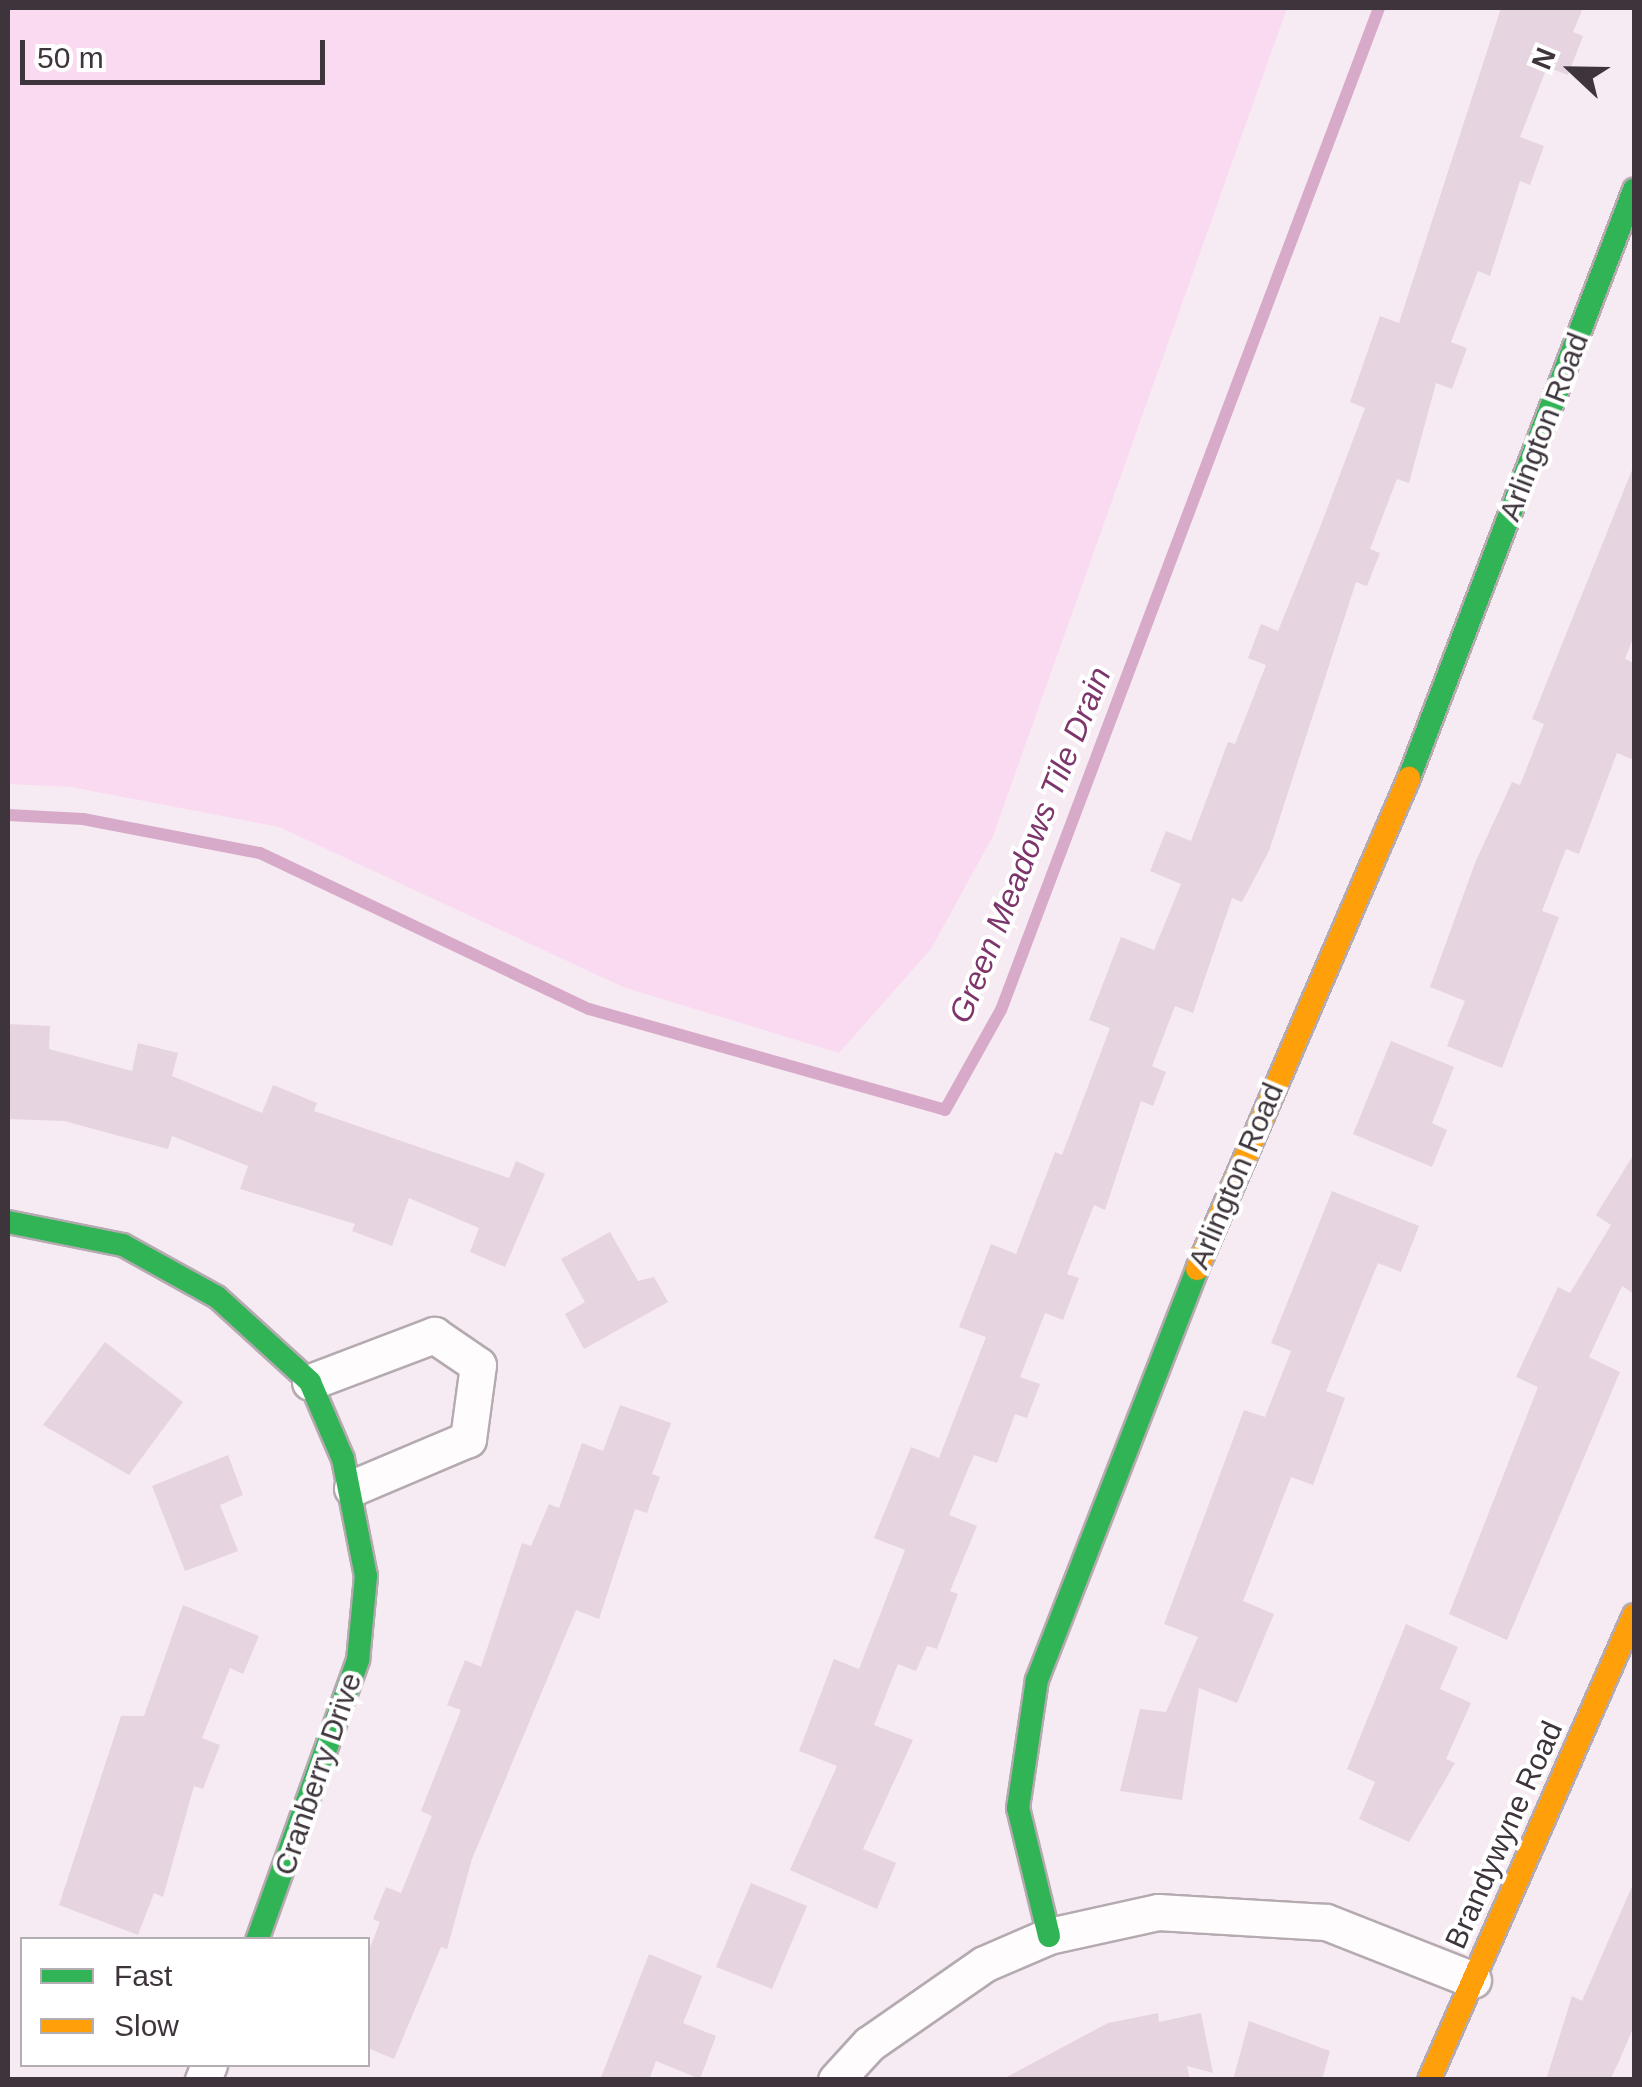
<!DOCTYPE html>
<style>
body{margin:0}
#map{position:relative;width:1642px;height:2087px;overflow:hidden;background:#f7ebf3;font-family:Helvetica,sans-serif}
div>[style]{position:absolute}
.green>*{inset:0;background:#fadaf0}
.stream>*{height:12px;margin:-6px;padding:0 6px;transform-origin:6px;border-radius:6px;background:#d8aac9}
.building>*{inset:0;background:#e6d4e0}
.roads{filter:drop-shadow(2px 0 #b4aab0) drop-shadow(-2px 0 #b4aab0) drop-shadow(0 2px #b4aab0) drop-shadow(0 -2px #b4aab0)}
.street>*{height:35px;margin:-17.5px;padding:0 17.5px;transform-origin:17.5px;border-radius:17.5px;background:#fefcfd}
.fast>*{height:22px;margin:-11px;padding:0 11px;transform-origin:11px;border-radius:11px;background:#30b455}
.slow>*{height:22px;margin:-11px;padding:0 11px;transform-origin:11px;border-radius:11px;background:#ff9f0a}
span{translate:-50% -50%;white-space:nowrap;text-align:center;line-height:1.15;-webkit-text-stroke:8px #fff;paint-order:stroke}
.street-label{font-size:30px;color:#3e343b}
.water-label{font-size:32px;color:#7d356b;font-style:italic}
.frame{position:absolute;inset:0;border:10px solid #3e343b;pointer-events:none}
.legend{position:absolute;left:20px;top:1937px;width:350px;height:130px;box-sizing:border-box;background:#fff;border:2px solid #b2aeb1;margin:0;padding:12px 18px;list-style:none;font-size:30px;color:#3e343b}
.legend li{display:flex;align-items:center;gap:20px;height:50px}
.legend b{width:50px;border:2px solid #b2aeb1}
.north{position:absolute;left:1522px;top:20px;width:100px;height:100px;-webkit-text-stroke:8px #fff;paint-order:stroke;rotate:292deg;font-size:28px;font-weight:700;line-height:40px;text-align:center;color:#3e343b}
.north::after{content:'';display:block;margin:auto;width:35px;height:45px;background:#3e343b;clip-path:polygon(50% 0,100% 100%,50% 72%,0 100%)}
.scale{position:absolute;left:20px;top:40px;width:305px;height:45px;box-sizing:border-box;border:5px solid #3e343b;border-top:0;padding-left:12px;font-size:30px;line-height:35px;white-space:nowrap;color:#3e343b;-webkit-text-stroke:8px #fff;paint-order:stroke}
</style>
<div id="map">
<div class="green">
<i style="clip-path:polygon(8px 8px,1287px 8px,993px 836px,931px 949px,839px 1053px,623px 987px,279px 827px,71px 787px,8px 784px)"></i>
</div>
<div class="stream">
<i style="left:8px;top:815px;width:75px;rotate:3.1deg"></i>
<i style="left:83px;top:819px;width:180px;rotate:10.9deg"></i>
<i style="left:260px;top:853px;width:364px;rotate:25.4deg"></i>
<i style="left:589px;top:1009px;width:370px;rotate:15.8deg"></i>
<i style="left:945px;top:1110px;width:115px;rotate:-60.8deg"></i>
<i style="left:1001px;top:1010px;width:1071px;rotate:-69.33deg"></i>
</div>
<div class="building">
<i style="clip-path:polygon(1501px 8px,1583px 8px,1573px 32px,1583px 36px,1568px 75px,1547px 67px,1520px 137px,1544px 146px,1530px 185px,1520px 181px,1490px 276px,1478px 271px,1451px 342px,1467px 348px,1452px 389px,1436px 383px,1409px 483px,1397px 479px,1370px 549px,1380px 553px,1367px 586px,1356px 582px,1269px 851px,1242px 902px,1232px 898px,1193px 1013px,1175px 1006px,1152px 1066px,1166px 1072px,1153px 1106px,1141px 1101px,1105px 1210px,1094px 1205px,1067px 1274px,1079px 1278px,1063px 1320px,1045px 1313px,1020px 1377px,1040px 1384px,1027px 1418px,1015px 1414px,997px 1463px,974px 1455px,949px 1515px,977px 1526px,950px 1591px,958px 1594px,937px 1649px,927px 1646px,916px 1671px,898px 1664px,874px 1725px,913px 1740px,863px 1849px,896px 1863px,877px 1909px,790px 1870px,837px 1766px,799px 1751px,834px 1659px,859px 1669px,905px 1550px,874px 1538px,911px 1447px,939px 1458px,986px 1337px,959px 1327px,991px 1244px,1016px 1254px,1055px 1152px,1062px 1155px,1110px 1028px,1089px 1020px,1121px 937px,1154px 950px,1181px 884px,1150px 871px,1166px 831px,1191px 841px,1228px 742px,1235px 744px,1266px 665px,1248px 658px,1261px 624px,1278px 631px,1319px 530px,1365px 408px,1350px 402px,1380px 316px,1399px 323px)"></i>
<i style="clip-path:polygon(1634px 465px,1634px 636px,1625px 659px,1634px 663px,1634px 760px,1617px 753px,1579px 854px,1566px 849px,1542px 911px,1559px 917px,1502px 1068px,1447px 1046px,1465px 1001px,1430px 987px,1475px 863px,1512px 782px,1520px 785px,1544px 724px,1532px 719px)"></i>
<i style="clip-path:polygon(8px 1024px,50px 1026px,49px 1049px,132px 1071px,138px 1043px,178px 1053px,172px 1076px,262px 1113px,273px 1085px,317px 1103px,314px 1111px,509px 1178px,516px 1161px,545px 1174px,505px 1267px,470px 1252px,479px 1228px,409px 1198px,392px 1246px,352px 1231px,355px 1224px,240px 1189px,248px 1166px,172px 1136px,168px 1149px,64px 1121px,8px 1119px)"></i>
<i style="clip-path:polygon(1391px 1041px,1454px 1067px,1432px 1123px,1447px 1130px,1432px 1167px,1353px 1134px)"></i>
<i style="clip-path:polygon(1634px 1154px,1634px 1294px,1622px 1286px,1589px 1357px,1620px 1372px,1507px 1640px,1449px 1614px,1538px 1387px,1516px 1377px,1558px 1287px,1570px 1293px,1611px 1225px,1596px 1215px)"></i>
<i style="clip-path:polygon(1332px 1191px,1419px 1226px,1401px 1272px,1378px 1263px,1326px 1391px,1345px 1398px,1313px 1485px,1291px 1477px,1243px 1601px,1274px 1614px,1237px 1703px,1199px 1688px,1182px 1800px,1120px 1791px,1140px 1709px,1166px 1712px,1198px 1637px,1164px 1624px,1244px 1410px,1265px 1417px,1291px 1351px,1271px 1343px)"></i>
<i style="clip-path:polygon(610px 1232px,638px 1281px,654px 1277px,668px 1302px,584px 1349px,565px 1314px,585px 1302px,561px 1259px)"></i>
<i style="clip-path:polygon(105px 1342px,183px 1402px,129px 1475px,43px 1425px)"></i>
<i style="clip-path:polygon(620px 1405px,671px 1423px,652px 1474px,660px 1477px,647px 1513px,635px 1509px,599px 1619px,576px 1610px,472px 1859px,447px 1949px,441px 1947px,394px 2059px,368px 2048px,368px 1953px,380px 1922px,373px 1919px,386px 1887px,401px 1893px,432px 1816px,421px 1811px,461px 1710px,447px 1705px,465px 1660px,481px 1667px,522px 1543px,531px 1546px,549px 1504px,559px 1508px,582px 1443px,603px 1451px)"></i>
<i style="clip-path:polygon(228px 1455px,243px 1495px,220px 1505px,238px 1551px,185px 1571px,152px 1486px)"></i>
<i style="clip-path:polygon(183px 1605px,259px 1636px,243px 1674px,230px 1668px,202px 1738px,220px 1745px,203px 1789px,194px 1786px,163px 1897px,154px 1893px,138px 1935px,59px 1905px,121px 1716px,144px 1716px)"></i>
<i style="clip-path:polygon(1406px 1624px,1458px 1647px,1440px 1689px,1471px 1703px,1446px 1759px,1455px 1763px,1409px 1842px,1359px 1819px,1375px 1782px,1347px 1769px)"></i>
<i style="clip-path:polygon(1634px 1882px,1634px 2026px,1620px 2059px,1610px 2080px,1546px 2080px,1572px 1996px,1582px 2001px)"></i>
<i style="clip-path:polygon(751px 1883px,807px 1906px,772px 1989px,716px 1967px)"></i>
<i style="clip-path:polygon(649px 1954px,702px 1976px,683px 2023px,716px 2036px,700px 2079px,656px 2061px,649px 2080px,600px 2080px)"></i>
<i style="clip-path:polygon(1158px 2013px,1159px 2022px,1201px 2013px,1213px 2073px,1187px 2066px,1190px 2080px,1001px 2080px,1108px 2023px)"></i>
<i style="clip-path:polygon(1249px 2021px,1330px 2051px,1322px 2080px,1233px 2080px)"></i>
</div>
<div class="roads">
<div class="street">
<i style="left:310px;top:1382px;width:133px;rotate:-20.8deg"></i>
<i style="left:434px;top:1335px;width:53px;rotate:34.3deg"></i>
<i style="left:478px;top:1365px;width:75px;rotate:97.7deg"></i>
<i style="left:468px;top:1439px;width:126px;rotate:157.1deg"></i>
<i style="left:203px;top:2080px;width:17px;rotate:-69deg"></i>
<i style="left:836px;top:2080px;width:49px;rotate:-47.5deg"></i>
<i style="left:869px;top:2044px;width:140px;rotate:-34.8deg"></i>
<i style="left:984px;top:1964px;width:71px;rotate:-23.3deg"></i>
<i style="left:1049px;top:1936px;width:112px;rotate:-12.4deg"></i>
<i style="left:1158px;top:1912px;width:168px;rotate:3.4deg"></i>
<i style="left:1326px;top:1922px;width:158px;rotate:21.5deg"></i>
</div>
<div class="fast">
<i style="left:1409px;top:778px;width:630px;rotate:-69.06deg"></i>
<i style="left:8px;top:1222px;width:117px;rotate:11.3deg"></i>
<i style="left:123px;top:1245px;width:107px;rotate:29deg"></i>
<i style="left:217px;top:1297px;width:126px;rotate:42.4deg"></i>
<i style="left:310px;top:1382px;width:84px;rotate:66.8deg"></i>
<i style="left:343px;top:1459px;width:119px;rotate:78.9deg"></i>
<i style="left:366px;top:1576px;width:84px;rotate:95.4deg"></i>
<i style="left:358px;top:1660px;width:298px;rotate:109.8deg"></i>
<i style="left:1049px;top:1936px;width:132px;rotate:-103.6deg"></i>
<i style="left:1018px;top:1808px;width:129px;rotate:-81.6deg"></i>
<i style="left:1037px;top:1680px;width:441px;rotate:-68.7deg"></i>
</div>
<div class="slow">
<i style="left:1197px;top:1269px;width:535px;rotate:-66.65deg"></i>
<i style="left:1429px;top:2080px;width:508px;rotate:-66.21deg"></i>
</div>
</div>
<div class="street-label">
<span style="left:1544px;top:427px;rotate:-69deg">Arlington Road</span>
<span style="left:1236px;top:1176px;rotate:-67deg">Arlington Road</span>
<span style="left:318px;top:1774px;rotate:-71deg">Cranberry Drive</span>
<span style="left:1504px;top:1835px;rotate:-66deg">Brandywyne Road</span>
</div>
<div class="water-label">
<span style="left:1030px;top:845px;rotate:-68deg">Green Meadows Tile Drain</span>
</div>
<div class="frame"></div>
<ul class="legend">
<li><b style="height:12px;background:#30b455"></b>Fast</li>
<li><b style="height:12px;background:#ff9f0a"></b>Slow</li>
</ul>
<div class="north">N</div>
<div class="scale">50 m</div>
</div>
